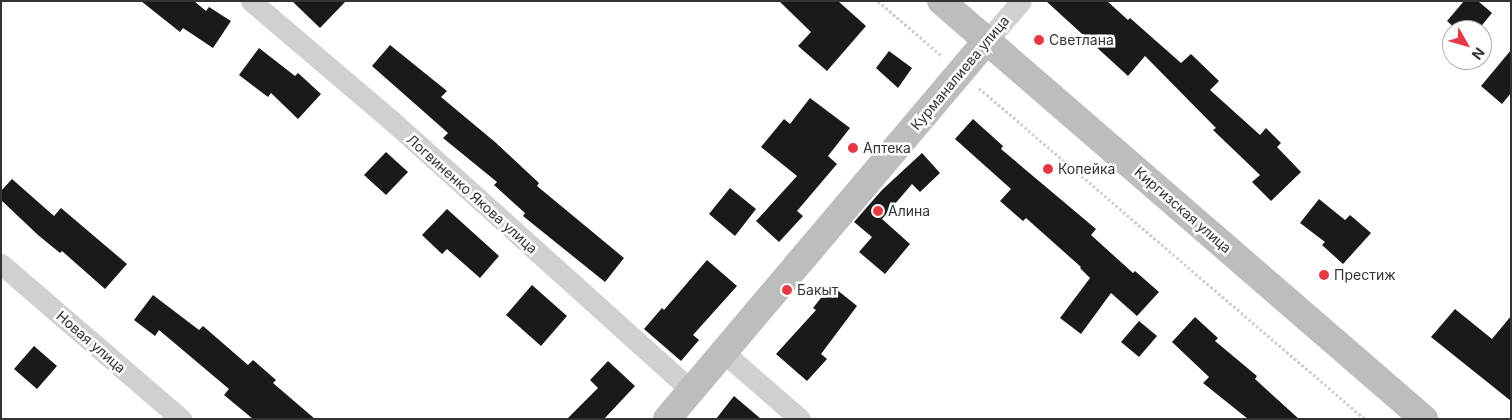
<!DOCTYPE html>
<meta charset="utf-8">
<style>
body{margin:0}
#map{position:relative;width:1512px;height:420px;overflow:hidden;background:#fff;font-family:Inter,sans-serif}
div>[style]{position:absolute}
.building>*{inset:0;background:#1a1a1a}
.path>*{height:3px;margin-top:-1.5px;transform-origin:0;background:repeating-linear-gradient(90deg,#cdcdcd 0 2.5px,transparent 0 5px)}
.street>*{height:21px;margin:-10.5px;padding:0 10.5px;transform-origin:10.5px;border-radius:10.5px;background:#d0d0d0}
.secondary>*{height:28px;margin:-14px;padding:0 14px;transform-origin:14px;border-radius:14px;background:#bdbdbd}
.dots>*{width:14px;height:14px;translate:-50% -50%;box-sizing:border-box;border:2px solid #fff;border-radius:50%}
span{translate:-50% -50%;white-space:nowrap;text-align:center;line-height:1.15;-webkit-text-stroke:5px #fff;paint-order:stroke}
.poi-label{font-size:14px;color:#333}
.left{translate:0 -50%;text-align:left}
.street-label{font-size:14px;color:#333}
.frame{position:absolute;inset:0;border:2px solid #333;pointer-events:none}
.north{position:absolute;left:1442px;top:20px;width:50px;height:50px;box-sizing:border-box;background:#fff;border:1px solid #adadad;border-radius:50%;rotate:128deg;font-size:14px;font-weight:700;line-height:20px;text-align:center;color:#333}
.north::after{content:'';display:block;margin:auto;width:18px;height:22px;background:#e63946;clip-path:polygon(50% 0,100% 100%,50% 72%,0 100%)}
</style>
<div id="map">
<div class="building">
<i style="clip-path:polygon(141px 1px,194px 1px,206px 11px,209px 7px,231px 21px,213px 48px,183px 28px,180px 32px)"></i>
<i style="clip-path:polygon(292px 1px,346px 1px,320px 28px)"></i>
<i style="clip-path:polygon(779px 1px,838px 1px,866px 26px,827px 71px,798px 46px,811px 32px)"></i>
<i style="clip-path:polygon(1046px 1px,1107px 1px,1128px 20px,1130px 18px,1181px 63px,1191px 54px,1219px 81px,1210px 90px,1260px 135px,1266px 128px,1281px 143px,1277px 147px,1301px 172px,1271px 201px,1252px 182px,1260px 175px,1213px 130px,1216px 128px,1145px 56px,1128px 76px)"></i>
<i style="clip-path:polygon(1464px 1px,1478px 1px,1492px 13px,1478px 30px,1457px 30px,1447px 21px)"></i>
<i style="clip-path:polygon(390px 45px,447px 91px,441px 97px,495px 142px,539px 183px,537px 186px,624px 258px,605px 282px,523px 216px,525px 213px,494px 185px,497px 182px,443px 138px,448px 133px,372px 66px)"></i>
<i style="clip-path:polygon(259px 48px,295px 76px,298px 73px,321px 94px,298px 119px,271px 93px,268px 97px,239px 75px)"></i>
<i style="clip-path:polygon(1511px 50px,1511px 93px,1502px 104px,1481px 86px)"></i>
<i style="clip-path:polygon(889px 51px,912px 68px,898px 88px,876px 68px)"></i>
<i style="clip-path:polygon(810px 98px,850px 128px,828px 156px,837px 164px,797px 211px,803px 216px,779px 242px,756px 221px,797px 176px,761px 147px,784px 119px,790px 124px)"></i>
<i style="clip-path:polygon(973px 119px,1003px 146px,1001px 149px,1096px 229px,1091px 235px,1133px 273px,1135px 271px,1159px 292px,1137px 316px,1111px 293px,1081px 334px,1060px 318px,1090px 278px,1080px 268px,1081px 267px,1026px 218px,1023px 221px,1000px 201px,1011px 189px,955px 139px)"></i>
<i style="clip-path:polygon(386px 152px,408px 172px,386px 195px,364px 175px)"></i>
<i style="clip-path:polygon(922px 153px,940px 173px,920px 192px,912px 184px,882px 219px,910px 244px,885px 274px,859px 252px,872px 237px,854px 222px,882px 190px)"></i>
<i style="clip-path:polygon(12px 179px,54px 216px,61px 208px,127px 264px,105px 289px,62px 251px,60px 253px,38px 235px,1px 200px,1px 191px)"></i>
<i style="clip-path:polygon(730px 188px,756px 209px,735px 236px,709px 214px)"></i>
<i style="clip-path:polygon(1319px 199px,1345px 220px,1350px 215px,1371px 233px,1343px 264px,1322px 245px,1325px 242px,1300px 223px)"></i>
<i style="clip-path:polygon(447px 209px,499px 256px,480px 278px,447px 249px,442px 254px,422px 235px)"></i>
<i style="clip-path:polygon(707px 260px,737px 286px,693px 335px,699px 340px,681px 361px,644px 329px,662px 308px,664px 310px)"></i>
<i style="clip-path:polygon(532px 285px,567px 316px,541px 346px,506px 315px)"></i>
<i style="clip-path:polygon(831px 285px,857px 306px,821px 354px,827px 359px,807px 381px,776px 354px,816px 310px,813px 308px)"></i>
<i style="clip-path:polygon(153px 295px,199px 330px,203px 326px,248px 365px,253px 360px,276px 380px,273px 383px,315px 419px,253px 419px,224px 395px,229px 389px,159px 330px,155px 336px,134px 320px)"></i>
<i style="clip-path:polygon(1455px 309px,1492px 339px,1511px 316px,1511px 401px,1431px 337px)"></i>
<i style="clip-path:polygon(1195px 317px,1218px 338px,1215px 341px,1257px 376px,1255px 379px,1299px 419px,1248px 419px,1203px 383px,1209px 377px,1172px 342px)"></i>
<i style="clip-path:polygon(1139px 321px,1157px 336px,1139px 357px,1121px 342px)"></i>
<i style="clip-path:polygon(34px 346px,57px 366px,37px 389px,14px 369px)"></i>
<i style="clip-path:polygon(608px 361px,635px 386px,604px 419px,567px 419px,598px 388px,590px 380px)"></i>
<i style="clip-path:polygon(734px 396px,761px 419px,716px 419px)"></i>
</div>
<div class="path">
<i style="left:878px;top:1px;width:84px;rotate:40.7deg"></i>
<i style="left:979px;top:88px;width:508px;rotate:40.61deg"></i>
</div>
<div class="street">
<i style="left:251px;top:1px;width:184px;rotate:40.4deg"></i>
<i style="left:391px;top:120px;width:404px;rotate:42deg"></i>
<i style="left:987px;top:41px;width:52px;rotate:-49.6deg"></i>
<i style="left:1px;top:264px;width:238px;rotate:40.7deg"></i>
<i style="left:723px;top:352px;width:102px;rotate:41deg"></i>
</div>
<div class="secondary">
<i style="left:941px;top:1px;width:639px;rotate:40.87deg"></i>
<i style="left:667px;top:419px;width:495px;rotate:-49.8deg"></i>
</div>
<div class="dots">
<i style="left:1039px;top:40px;background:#e63946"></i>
<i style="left:853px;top:148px;background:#e63946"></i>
<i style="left:1048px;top:169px;background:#e63946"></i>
<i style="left:878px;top:211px;background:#e63946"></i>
<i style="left:1324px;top:275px;background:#e63946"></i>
<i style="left:787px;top:290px;background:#e63946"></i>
</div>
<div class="poi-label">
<span class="left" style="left:1049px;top:40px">Светлана</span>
<span class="left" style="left:863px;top:148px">Аптека</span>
<span class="left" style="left:1058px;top:169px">Копейка</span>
<span class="left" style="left:888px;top:211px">Алина</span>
<span class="left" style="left:1334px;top:275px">Престиж</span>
<span class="left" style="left:797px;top:290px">Бакыт</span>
</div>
<div class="street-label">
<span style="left:960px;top:73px;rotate:-50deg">Курманалиева улица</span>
<span style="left:472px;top:194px;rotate:42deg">Логвиненко Якова улица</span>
<span style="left:1183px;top:210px;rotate:41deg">Киргизская улица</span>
<span style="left:91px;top:342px;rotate:41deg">Новая улица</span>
</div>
<div class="frame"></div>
<div class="north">N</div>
</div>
